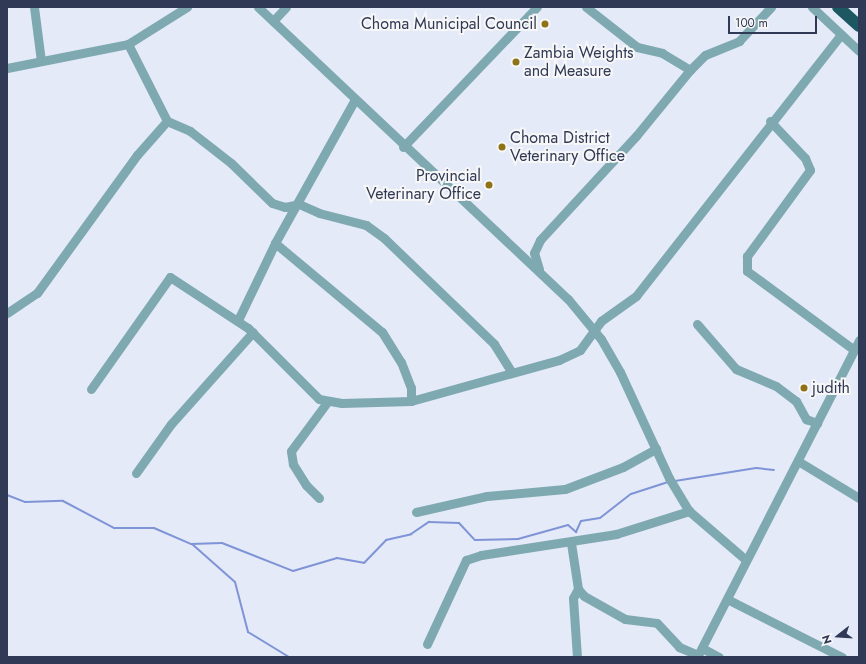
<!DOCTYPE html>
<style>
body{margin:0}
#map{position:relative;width:866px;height:664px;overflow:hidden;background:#e4eaf8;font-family:Jost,sans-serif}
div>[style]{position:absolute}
.stream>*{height:2px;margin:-1px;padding:0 1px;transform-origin:1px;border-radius:1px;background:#7f94d7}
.minor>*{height:9px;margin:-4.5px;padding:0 4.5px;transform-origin:4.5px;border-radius:4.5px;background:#7fa9b1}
.highway>*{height:12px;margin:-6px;padding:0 6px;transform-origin:6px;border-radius:6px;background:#1d5862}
.dots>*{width:11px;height:11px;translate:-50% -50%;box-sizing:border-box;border:2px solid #f7f7f7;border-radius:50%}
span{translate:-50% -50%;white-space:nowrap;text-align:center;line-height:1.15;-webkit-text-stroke:4px #f7f7f7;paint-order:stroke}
.poi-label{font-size:16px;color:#303955}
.right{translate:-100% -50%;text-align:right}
.left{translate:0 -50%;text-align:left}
.frame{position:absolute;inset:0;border:8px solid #303955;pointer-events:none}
.north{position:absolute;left:818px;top:616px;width:40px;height:40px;-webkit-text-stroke:3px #f7f7f7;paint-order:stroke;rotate:253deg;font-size:11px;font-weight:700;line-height:16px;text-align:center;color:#303955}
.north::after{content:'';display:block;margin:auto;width:14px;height:18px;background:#303955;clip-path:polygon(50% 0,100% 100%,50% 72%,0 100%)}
.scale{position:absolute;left:728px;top:16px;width:89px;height:18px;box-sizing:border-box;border:2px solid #303955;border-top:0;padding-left:5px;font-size:12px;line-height:14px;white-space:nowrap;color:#303955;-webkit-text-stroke:3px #f7f7f7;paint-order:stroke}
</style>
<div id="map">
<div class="stream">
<i style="left:675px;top:481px;width:82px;rotate:-9.1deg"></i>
<i style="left:756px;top:468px;width:18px;rotate:6deg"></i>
<i style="left:7px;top:495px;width:19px;rotate:21deg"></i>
<i style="left:25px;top:502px;width:38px;rotate:-2deg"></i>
<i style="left:63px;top:501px;width:58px;rotate:27.9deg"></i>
<i style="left:114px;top:528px;width:40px"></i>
<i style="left:154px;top:528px;width:40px;rotate:23.4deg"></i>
<i style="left:191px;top:544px;width:31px;rotate:-2deg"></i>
<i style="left:222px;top:543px;width:76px;rotate:21.5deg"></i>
<i style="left:293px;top:571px;width:46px;rotate:-16.5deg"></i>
<i style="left:337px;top:558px;width:27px;rotate:10deg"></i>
<i style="left:364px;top:563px;width:32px;rotate:-46deg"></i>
<i style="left:386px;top:540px;width:26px;rotate:-13deg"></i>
<i style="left:411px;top:534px;width:22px;rotate:-34deg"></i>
<i style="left:429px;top:522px;width:30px;rotate:2deg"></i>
<i style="left:459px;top:523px;width:23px;rotate:47deg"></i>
<i style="left:475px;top:540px;width:43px;rotate:-1.3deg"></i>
<i style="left:518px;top:539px;width:52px;rotate:-15.6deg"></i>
<i style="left:568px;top:525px;width:11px;rotate:41deg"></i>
<i style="left:576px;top:532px;width:12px;rotate:-66deg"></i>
<i style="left:581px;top:521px;width:19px;rotate:-9deg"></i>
<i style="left:600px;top:518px;width:39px;rotate:-38deg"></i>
<i style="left:631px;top:494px;width:39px;rotate:-18deg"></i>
<i style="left:192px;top:544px;width:57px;rotate:41.5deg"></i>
<i style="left:235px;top:582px;width:52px;rotate:75.4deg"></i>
<i style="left:248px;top:632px;width:48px;rotate:31.4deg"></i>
</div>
<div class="minor">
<i style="left:34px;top:7px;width:54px;rotate:82.6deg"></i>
<i style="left:258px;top:7px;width:426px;rotate:43.3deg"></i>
<i style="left:568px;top:299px;width:52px;rotate:50.5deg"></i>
<i style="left:601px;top:339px;width:38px;rotate:60deg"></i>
<i style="left:620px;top:372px;width:117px;rotate:65.2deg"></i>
<i style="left:669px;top:478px;width:39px;rotate:59deg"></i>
<i style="left:689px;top:511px;width:75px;rotate:40.7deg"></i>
<i style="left:586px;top:7px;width:65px;rotate:38.1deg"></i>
<i style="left:637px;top:47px;width:26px;rotate:13deg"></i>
<i style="left:662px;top:53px;width:33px;rotate:31deg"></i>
<i style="left:812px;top:7px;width:64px;rotate:43.1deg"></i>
<i style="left:273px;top:21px;width:19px;rotate:-47deg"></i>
<i style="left:128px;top:44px;width:86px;rotate:63.1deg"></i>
<i style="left:7px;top:68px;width:123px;rotate:-11.2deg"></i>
<i style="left:128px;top:44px;width:70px;rotate:-32.1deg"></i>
<i style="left:770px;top:121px;width:51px;rotate:46.6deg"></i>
<i style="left:805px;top:158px;width:13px;rotate:67deg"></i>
<i style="left:810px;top:170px;width:107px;rotate:126.2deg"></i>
<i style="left:747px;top:256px;width:15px;rotate:90deg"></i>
<i style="left:747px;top:271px;width:133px;rotate:36.4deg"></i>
<i style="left:403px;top:147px;width:194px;rotate:-46.3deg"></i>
<i style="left:275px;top:243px;width:139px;rotate:39.8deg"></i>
<i style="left:382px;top:332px;width:36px;rotate:58deg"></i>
<i style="left:401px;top:362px;width:28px;rotate:69deg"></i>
<i style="left:411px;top:388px;width:13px;rotate:90deg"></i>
<i style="left:539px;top:269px;width:17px;rotate:-107deg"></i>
<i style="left:534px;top:253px;width:14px;rotate:-65deg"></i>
<i style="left:540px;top:240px;width:142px;rotate:-47.3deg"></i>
<i style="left:636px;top:136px;width:85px;rotate:-50.7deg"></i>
<i style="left:690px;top:70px;width:21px;rotate:-45deg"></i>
<i style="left:705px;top:55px;width:37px;rotate:-22deg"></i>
<i style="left:739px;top:41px;width:47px;rotate:-46.7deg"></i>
<i style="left:7px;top:313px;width:36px;rotate:-34deg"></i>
<i style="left:37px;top:293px;width:170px;rotate:-54.1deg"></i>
<i style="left:137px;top:155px;width:45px;rotate:-48.6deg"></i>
<i style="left:167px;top:121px;width:25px;rotate:23deg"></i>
<i style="left:190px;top:131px;width:52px;rotate:38deg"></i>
<i style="left:231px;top:163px;width:57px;rotate:44.3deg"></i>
<i style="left:272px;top:203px;width:14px;rotate:17deg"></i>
<i style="left:285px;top:207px;width:14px;rotate:-12deg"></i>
<i style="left:299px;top:204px;width:22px;rotate:24deg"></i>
<i style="left:319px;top:213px;width:49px;rotate:14.3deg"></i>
<i style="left:366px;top:225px;width:22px;rotate:36deg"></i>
<i style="left:384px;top:238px;width:153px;rotate:43.9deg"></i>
<i style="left:494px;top:344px;width:32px;rotate:58deg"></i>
<i style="left:238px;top:320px;width:85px;rotate:-64.3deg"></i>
<i style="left:275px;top:243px;width:162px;rotate:-60.9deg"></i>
<i style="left:697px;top:324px;width:60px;rotate:49.1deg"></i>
<i style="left:736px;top:369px;width:43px;rotate:23deg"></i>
<i style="left:776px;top:386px;width:25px;rotate:37deg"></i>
<i style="left:796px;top:401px;width:21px;rotate:61deg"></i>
<i style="left:806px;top:419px;width:12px;rotate:20deg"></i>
<i style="left:91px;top:389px;width:137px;rotate:-54.8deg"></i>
<i style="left:170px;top:277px;width:93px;rotate:33.2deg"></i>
<i style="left:248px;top:328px;width:100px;rotate:45deg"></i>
<i style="left:319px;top:399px;width:23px;rotate:10deg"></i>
<i style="left:342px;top:403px;width:69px;rotate:-1.7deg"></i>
<i style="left:411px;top:401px;width:154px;rotate:-15.5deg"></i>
<i style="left:559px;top:360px;width:23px;rotate:-25deg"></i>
<i style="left:580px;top:350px;width:36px;rotate:-54deg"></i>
<i style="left:601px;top:321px;width:43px;rotate:-35.5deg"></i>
<i style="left:636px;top:296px;width:330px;rotate:-51.9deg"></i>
<i style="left:798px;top:461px;width:71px;rotate:31.2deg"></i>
<i style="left:136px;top:473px;width:60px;rotate:-54.5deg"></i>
<i style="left:171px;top:424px;width:123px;rotate:-48.3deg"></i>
<i style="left:319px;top:498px;width:18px;rotate:-135deg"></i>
<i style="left:306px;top:485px;width:25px;rotate:-122deg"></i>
<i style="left:293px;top:464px;width:13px;rotate:-99deg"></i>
<i style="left:291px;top:451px;width:62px;rotate:-53.5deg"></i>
<i style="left:416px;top:512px;width:73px;rotate:-12.7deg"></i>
<i style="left:487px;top:496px;width:78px;rotate:-5.1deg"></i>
<i style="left:565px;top:489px;width:62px;rotate:-20.8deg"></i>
<i style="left:623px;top:467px;width:38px;rotate:-29deg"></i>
<i style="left:571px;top:543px;width:47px;rotate:81.3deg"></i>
<i style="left:578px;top:589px;width:9px;rotate:49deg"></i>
<i style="left:584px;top:596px;width:47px;rotate:29.3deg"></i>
<i style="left:625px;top:619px;width:32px;rotate:7deg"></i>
<i style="left:657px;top:623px;width:33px;rotate:47deg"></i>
<i style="left:679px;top:647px;width:21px;rotate:23deg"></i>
<i style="left:727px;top:599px;width:129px;rotate:26.8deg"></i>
<i style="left:427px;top:644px;width:93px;rotate:-65.1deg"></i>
<i style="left:466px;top:560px;width:16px;rotate:-18deg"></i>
<i style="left:481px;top:555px;width:137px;rotate:-8.8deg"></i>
<i style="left:616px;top:534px;width:77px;rotate:-17.5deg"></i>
<i style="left:702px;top:648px;width:19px;rotate:28deg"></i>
<i style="left:577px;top:657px;width:59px;rotate:-93.9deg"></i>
<i style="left:573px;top:598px;width:10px;rotate:-61deg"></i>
<i style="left:697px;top:657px;width:356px;rotate:-62.9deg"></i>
</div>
<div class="highway">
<i style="left:838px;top:7px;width:28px;rotate:42deg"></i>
</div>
<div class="dots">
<i style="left:545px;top:24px;background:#8e7215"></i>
<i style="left:516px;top:62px;background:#8e7215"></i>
<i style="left:502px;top:147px;background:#8e7215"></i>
<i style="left:489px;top:185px;background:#8e7215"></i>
<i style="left:804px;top:388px;background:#8e7215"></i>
</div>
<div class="poi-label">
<span class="right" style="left:537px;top:24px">Choma Municipal Council</span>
<span class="left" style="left:524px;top:62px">Zambia Weights<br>and Measure</span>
<span class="left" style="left:510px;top:147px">Choma District<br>Veterinary Office</span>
<span class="right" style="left:481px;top:185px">Provincial<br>Veterinary Office</span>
<span class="left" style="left:812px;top:388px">judith</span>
</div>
<div class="frame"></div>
<div class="north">N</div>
<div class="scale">100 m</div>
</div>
